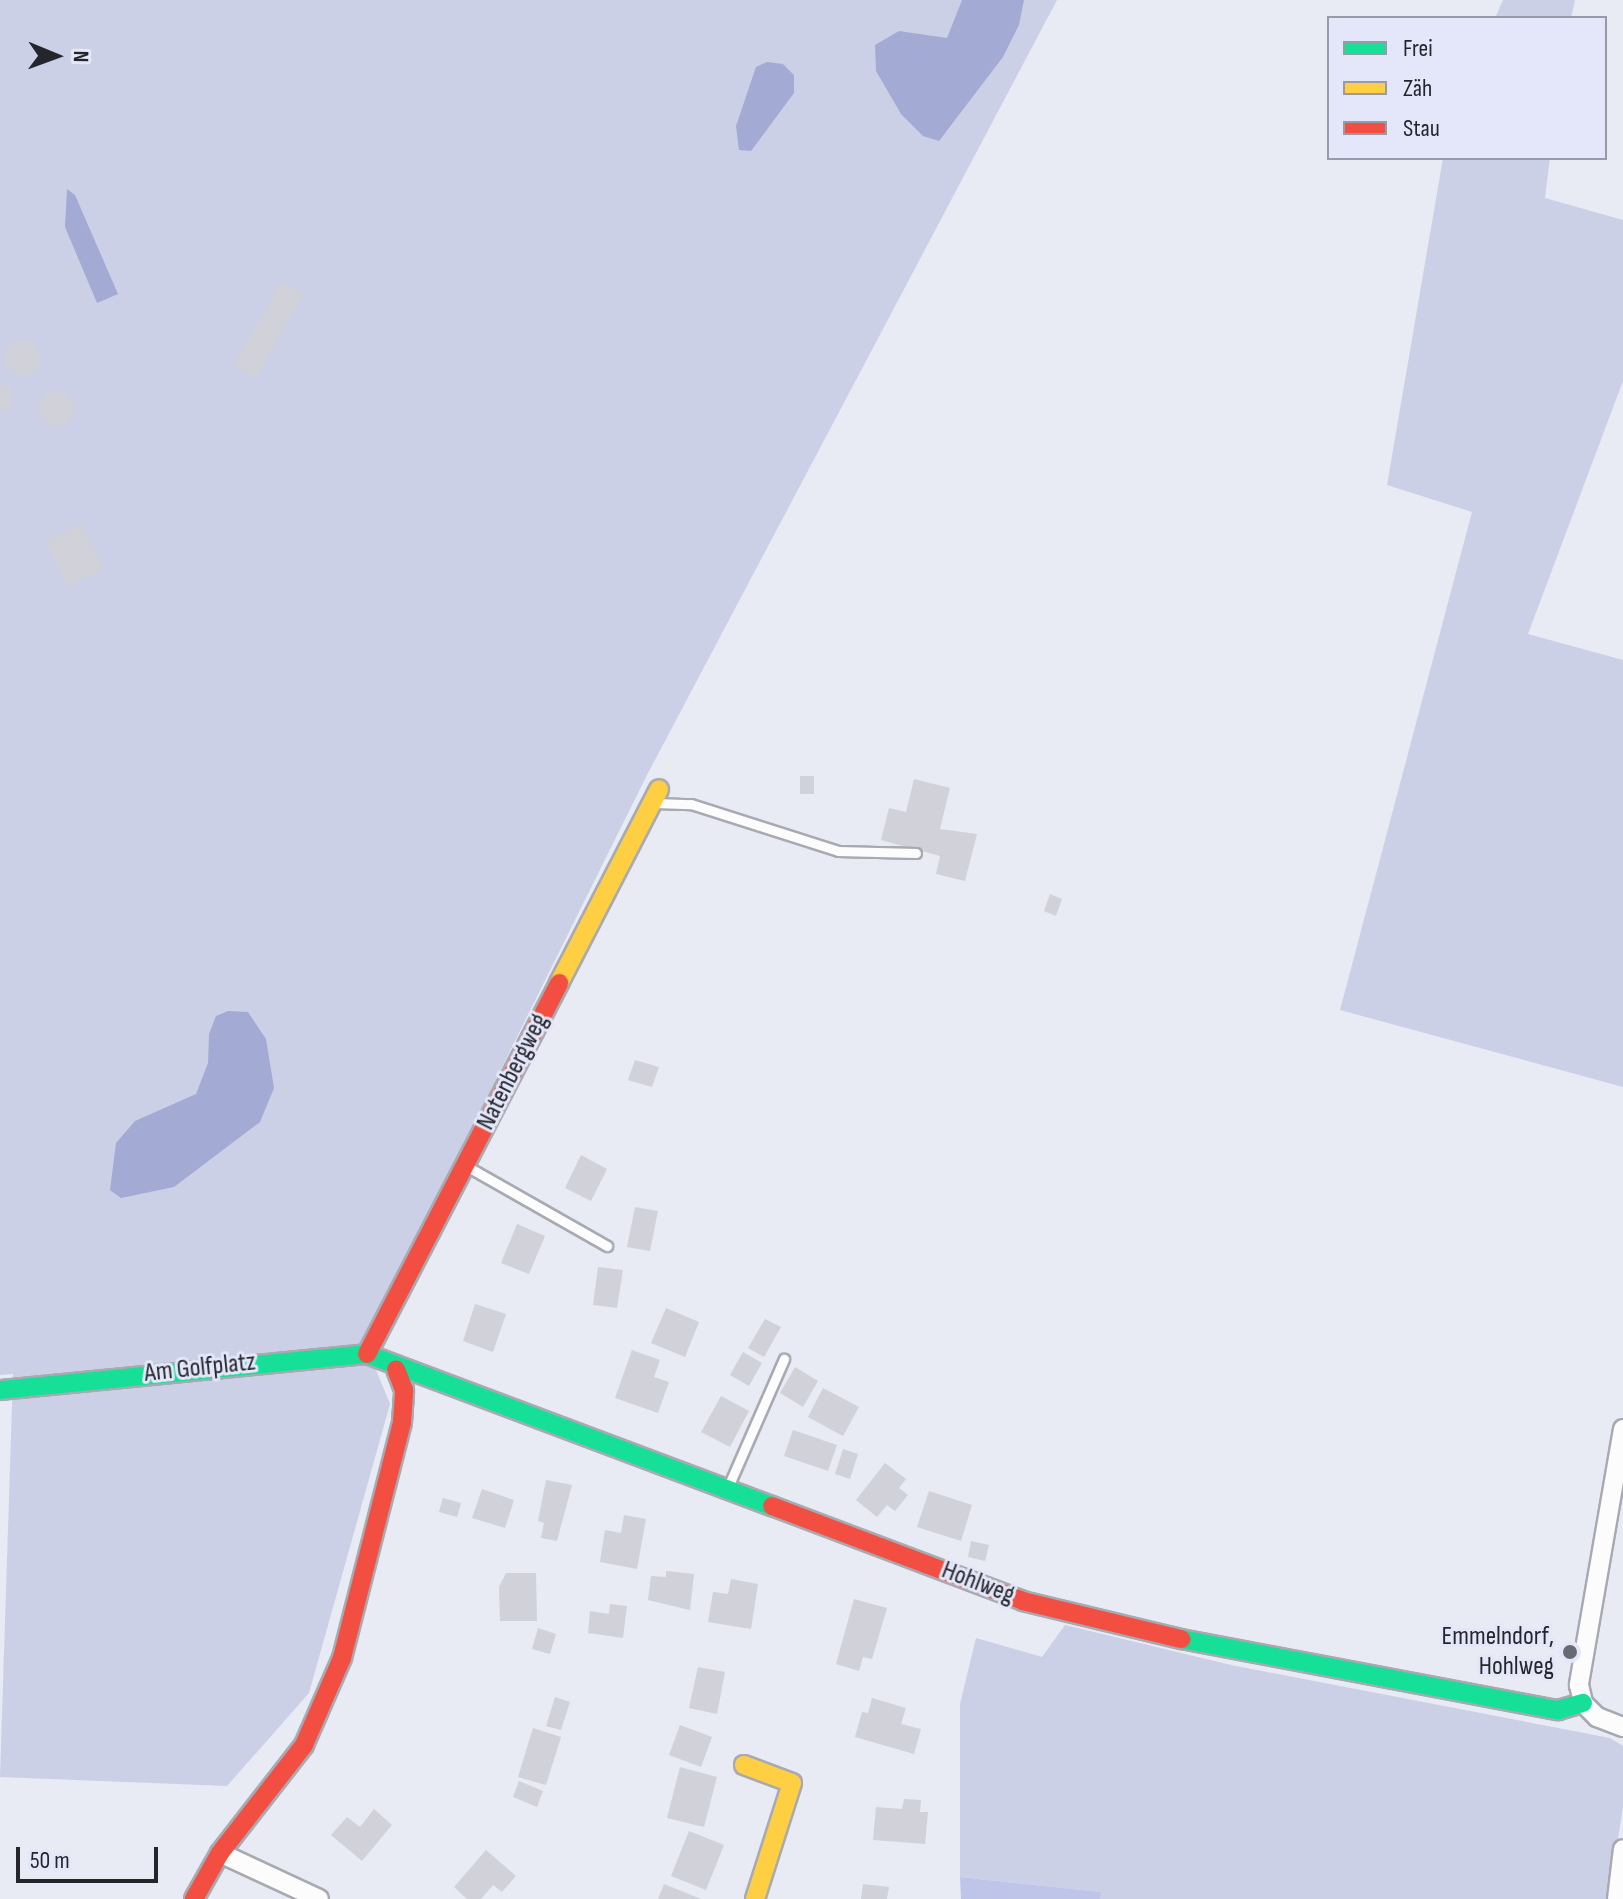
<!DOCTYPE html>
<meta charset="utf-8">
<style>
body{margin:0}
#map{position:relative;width:1623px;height:1899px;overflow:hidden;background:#e8eaf4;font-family:"Sofia Sans Condensed",sans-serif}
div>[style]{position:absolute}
.green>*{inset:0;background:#ccd0e7}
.forest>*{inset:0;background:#bfc5e8}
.water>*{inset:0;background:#a3aad3}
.building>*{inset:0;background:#d0d1d9}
.round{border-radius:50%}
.roads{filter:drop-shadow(2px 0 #a8aab1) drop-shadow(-2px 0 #a8aab1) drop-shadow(0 2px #a8aab1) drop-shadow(0 -2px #a8aab1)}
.lane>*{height:9px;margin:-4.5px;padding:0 4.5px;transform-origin:4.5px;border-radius:4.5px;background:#fcfcfd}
.street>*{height:18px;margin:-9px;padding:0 9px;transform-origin:9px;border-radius:9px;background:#fcfcfd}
.fast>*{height:18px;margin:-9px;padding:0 9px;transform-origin:9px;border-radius:9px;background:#16e098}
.slow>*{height:18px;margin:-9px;padding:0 9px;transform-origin:9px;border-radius:9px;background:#ffcf43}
.jam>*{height:18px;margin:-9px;padding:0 9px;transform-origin:9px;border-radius:9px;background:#f24e42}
.dots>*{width:22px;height:22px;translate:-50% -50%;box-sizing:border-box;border:4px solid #e3e7f9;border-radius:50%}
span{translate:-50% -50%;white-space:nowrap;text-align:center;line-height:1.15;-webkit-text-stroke:6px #e3e7f9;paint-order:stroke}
.street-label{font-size:26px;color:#24262c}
.poi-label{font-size:26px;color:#24262c}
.right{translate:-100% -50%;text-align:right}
.legend{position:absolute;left:1327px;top:16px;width:280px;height:144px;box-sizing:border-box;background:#e3e7f9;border:2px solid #979aa7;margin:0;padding:10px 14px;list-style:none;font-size:24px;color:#24262c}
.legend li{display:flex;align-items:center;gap:16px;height:40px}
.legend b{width:40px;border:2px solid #979aa7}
.north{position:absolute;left:16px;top:16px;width:80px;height:80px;-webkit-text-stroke:6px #e3e7f9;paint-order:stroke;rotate:91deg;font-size:22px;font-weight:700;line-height:32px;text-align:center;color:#24262c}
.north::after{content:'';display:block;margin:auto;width:28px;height:36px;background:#24262c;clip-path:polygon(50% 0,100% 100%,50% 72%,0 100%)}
.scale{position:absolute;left:16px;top:1847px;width:142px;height:36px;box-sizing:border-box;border:4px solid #24262c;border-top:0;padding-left:10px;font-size:24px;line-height:28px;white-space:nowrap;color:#24262c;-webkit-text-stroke:6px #e3e7f9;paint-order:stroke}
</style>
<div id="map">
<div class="green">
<i style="clip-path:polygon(0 0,1057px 0,647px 775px,365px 1343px,390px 1404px,309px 1693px,227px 1786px,0 1777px,13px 1374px,0 1375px)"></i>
<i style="clip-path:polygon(1503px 0,1575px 0,1571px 18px,1495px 18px)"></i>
<i style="clip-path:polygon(1443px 158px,1550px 158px,1545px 198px,1623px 220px,1623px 381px,1528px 634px,1623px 660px,1623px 1087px,1340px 1010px,1472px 512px,1387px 485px)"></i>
<i style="clip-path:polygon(1065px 1625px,1231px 1665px,1610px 1738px,1623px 1746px,1623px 1806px,1609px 1899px,1100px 1899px,1100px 1892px,960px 1877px,960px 1704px,976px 1638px,1042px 1657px)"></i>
</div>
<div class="forest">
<i style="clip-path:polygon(960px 1877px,1101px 1892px,1100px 1899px,961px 1899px)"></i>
</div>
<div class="water">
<i style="clip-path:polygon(962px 0,1024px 0,1019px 25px,1003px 57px,939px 141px,923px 136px,901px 114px,876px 71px,875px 45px,899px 31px,947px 38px)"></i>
<i style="clip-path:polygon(767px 62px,783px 64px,794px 75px,794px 93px,751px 151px,739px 150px,736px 126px,756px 67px)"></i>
<i style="clip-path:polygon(67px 189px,75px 195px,118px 294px,97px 303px,65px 227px)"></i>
<i style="clip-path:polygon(228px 1011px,248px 1012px,266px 1039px,274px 1088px,260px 1122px,174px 1187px,121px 1198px,110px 1190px,116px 1143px,135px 1121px,196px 1094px,208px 1063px,209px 1034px,216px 1016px)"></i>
</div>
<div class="building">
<i style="clip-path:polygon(282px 281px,304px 293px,256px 378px,233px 366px)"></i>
<i class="round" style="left:4px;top:340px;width:36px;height:36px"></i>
<i style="clip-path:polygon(0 386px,11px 386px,12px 409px,0 410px)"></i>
<i class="round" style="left:38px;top:390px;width:36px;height:36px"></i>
<i style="clip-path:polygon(82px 523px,104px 569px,67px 587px,45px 541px)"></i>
<i style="clip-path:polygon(800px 776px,814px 776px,814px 794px,800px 794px)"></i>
<i style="clip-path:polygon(914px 779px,950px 788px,940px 829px,977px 834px,965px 881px,936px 874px,940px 856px,881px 840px,889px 808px,906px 812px)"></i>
<i style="clip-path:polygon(1050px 894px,1062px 899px,1056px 916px,1044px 911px)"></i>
<i style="clip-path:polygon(635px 1060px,659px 1067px,652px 1087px,628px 1080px)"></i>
<i style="clip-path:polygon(581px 1155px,607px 1169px,591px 1201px,565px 1188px)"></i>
<i style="clip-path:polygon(635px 1207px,658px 1211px,650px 1251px,627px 1247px)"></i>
<i style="clip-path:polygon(517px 1224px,545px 1236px,529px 1274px,501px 1263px)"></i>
<i style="clip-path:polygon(598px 1267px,623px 1270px,617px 1308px,593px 1305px)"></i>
<i style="clip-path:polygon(475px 1304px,506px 1314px,493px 1352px,463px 1341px)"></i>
<i style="clip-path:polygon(666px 1308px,699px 1322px,685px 1357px,651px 1343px)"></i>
<i style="clip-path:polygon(765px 1319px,781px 1327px,764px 1357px,748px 1348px)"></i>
<i style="clip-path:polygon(632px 1350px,660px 1360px,654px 1377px,669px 1382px,658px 1413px,615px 1398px)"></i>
<i style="clip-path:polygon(743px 1352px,762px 1363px,749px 1386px,730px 1375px)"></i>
<i style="clip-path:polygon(795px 1367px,818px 1381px,803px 1407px,780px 1393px)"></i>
<i style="clip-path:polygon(823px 1388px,859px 1407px,843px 1436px,808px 1417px)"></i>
<i style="clip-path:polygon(721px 1396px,749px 1411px,730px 1447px,701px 1432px)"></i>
<i style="clip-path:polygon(793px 1430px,837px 1445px,828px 1471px,784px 1456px)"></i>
<i style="clip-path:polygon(843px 1449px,858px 1454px,850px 1479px,835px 1474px)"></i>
<i style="clip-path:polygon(885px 1463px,906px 1479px,899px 1488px,908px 1495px,895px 1511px,887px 1505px,877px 1517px,856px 1500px)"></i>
<i style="clip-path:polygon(546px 1480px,572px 1485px,557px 1541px,541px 1538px,544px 1523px,538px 1521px)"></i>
<i style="clip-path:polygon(482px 1489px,514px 1500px,505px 1528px,472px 1518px)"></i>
<i style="clip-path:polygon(929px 1491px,972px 1505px,961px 1541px,917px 1527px)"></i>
<i style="clip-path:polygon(443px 1498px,461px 1503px,457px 1517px,439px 1512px)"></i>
<i style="clip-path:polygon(624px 1515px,646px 1519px,637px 1569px,600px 1562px,605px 1530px,621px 1533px)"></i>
<i style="clip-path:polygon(971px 1541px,989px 1545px,985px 1561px,968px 1557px)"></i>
<i style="clip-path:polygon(666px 1571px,694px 1574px,690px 1610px,648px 1600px,651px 1576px,666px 1577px)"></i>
<i style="clip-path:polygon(506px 1573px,536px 1573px,537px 1621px,500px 1621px,499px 1587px)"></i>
<i style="clip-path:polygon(731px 1579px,758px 1584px,751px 1629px,708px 1622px,713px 1592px,728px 1594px)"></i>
<i style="clip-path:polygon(854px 1599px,887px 1608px,872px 1659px,863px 1657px,859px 1671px,836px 1664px)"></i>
<i style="clip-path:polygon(610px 1604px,627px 1606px,623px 1638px,588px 1633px,590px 1611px,609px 1614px)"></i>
<i style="clip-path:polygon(538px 1628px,556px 1634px,550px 1654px,532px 1649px)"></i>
<i style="clip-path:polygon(698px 1667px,725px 1672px,717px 1714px,689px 1708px)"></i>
<i style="clip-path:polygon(555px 1697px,570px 1702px,561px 1730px,546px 1726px)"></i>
<i style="clip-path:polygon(872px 1698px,906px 1708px,901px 1724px,921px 1729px,914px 1754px,855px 1737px,862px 1712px,868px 1713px)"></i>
<i style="clip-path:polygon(680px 1725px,712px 1737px,701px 1767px,669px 1755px)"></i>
<i style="clip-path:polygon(533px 1728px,561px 1737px,546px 1785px,518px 1777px)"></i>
<i style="clip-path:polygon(680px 1767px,717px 1777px,704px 1827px,667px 1818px)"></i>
<i style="clip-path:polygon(519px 1781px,543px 1791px,537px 1807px,513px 1797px)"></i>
<i style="clip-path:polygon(904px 1799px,921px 1800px,920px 1812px,928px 1812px,925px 1844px,873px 1840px,876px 1807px,902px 1809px)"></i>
<i style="clip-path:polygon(374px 1809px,392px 1825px,362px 1861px,331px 1835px,347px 1817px,360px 1827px)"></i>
<i style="clip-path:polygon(689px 1831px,724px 1845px,706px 1890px,671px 1876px)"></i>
<i style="clip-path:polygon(486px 1850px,516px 1876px,502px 1892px,493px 1885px,481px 1899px,467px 1899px,454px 1887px)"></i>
<i style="clip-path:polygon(664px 1884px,701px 1899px,658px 1899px)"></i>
<i style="clip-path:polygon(863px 1884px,889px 1887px,887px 1899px,861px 1899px)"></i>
</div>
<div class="roads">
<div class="lane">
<i style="left:655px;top:803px;width:36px;rotate:2deg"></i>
<i style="left:691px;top:804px;width:154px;rotate:17.7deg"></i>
<i style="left:838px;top:851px;width:78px;rotate:1.5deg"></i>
<i style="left:468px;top:1167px;width:160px;rotate:29.6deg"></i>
<i style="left:728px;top:1487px;width:140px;rotate:-66.4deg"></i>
</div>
<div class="street">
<i style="left:1623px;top:1429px;width:260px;rotate:99.8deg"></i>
<i style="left:1579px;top:1685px;width:18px;rotate:77deg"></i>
<i style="left:1583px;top:1703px;width:20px;rotate:45deg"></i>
<i style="left:1597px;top:1717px;width:28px;rotate:21deg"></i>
<i style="left:220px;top:1853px;width:109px;rotate:24.9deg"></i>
<i style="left:1617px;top:1899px;width:50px;rotate:-83.2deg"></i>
</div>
<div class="fast">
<i style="left:0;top:1390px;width:369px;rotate:-5.6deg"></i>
<i style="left:367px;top:1354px;width:433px;rotate:20.6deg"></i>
<i style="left:1181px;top:1639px;width:384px;rotate:10.7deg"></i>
<i style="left:1558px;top:1710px;width:26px;rotate:-16deg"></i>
</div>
<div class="slow">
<i style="left:559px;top:983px;width:218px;rotate:-62.7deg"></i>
<i style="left:744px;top:1765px;width:51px;rotate:20.6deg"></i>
<i style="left:792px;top:1783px;width:122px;rotate:107.7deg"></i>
</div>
<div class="jam">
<i style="left:367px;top:1354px;width:418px;rotate:-62.6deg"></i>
<i style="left:772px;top:1506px;width:268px;rotate:20.7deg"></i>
<i style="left:1023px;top:1601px;width:163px;rotate:13.5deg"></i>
<i style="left:194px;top:1899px;width:53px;rotate:-60.5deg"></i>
<i style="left:220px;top:1853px;width:137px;rotate:-52.1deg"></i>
<i style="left:304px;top:1745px;width:95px;rotate:-66.4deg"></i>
<i style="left:342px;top:1658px;width:244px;rotate:-75.7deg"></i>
<i style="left:402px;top:1422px;width:32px;rotate:-86deg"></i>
<i style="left:404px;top:1390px;width:22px;rotate:-111deg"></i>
</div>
</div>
<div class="dots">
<i style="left:1570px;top:1652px;background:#696b72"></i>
</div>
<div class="street-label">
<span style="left:513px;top:1072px;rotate:-63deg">Natenbergweg</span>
<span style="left:200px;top:1368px;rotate:-6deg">Am Golfplatz</span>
<span style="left:978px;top:1583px;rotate:21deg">Hohlweg</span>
</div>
<div class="poi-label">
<span class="right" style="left:1554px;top:1652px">Emmelndorf,<br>Hohlweg</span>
</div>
<ul class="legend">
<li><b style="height:10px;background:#16e098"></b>Frei</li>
<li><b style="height:10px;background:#ffcf43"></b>Zäh</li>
<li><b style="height:10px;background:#f24e42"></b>Stau</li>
</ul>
<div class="north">N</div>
<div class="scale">50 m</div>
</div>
